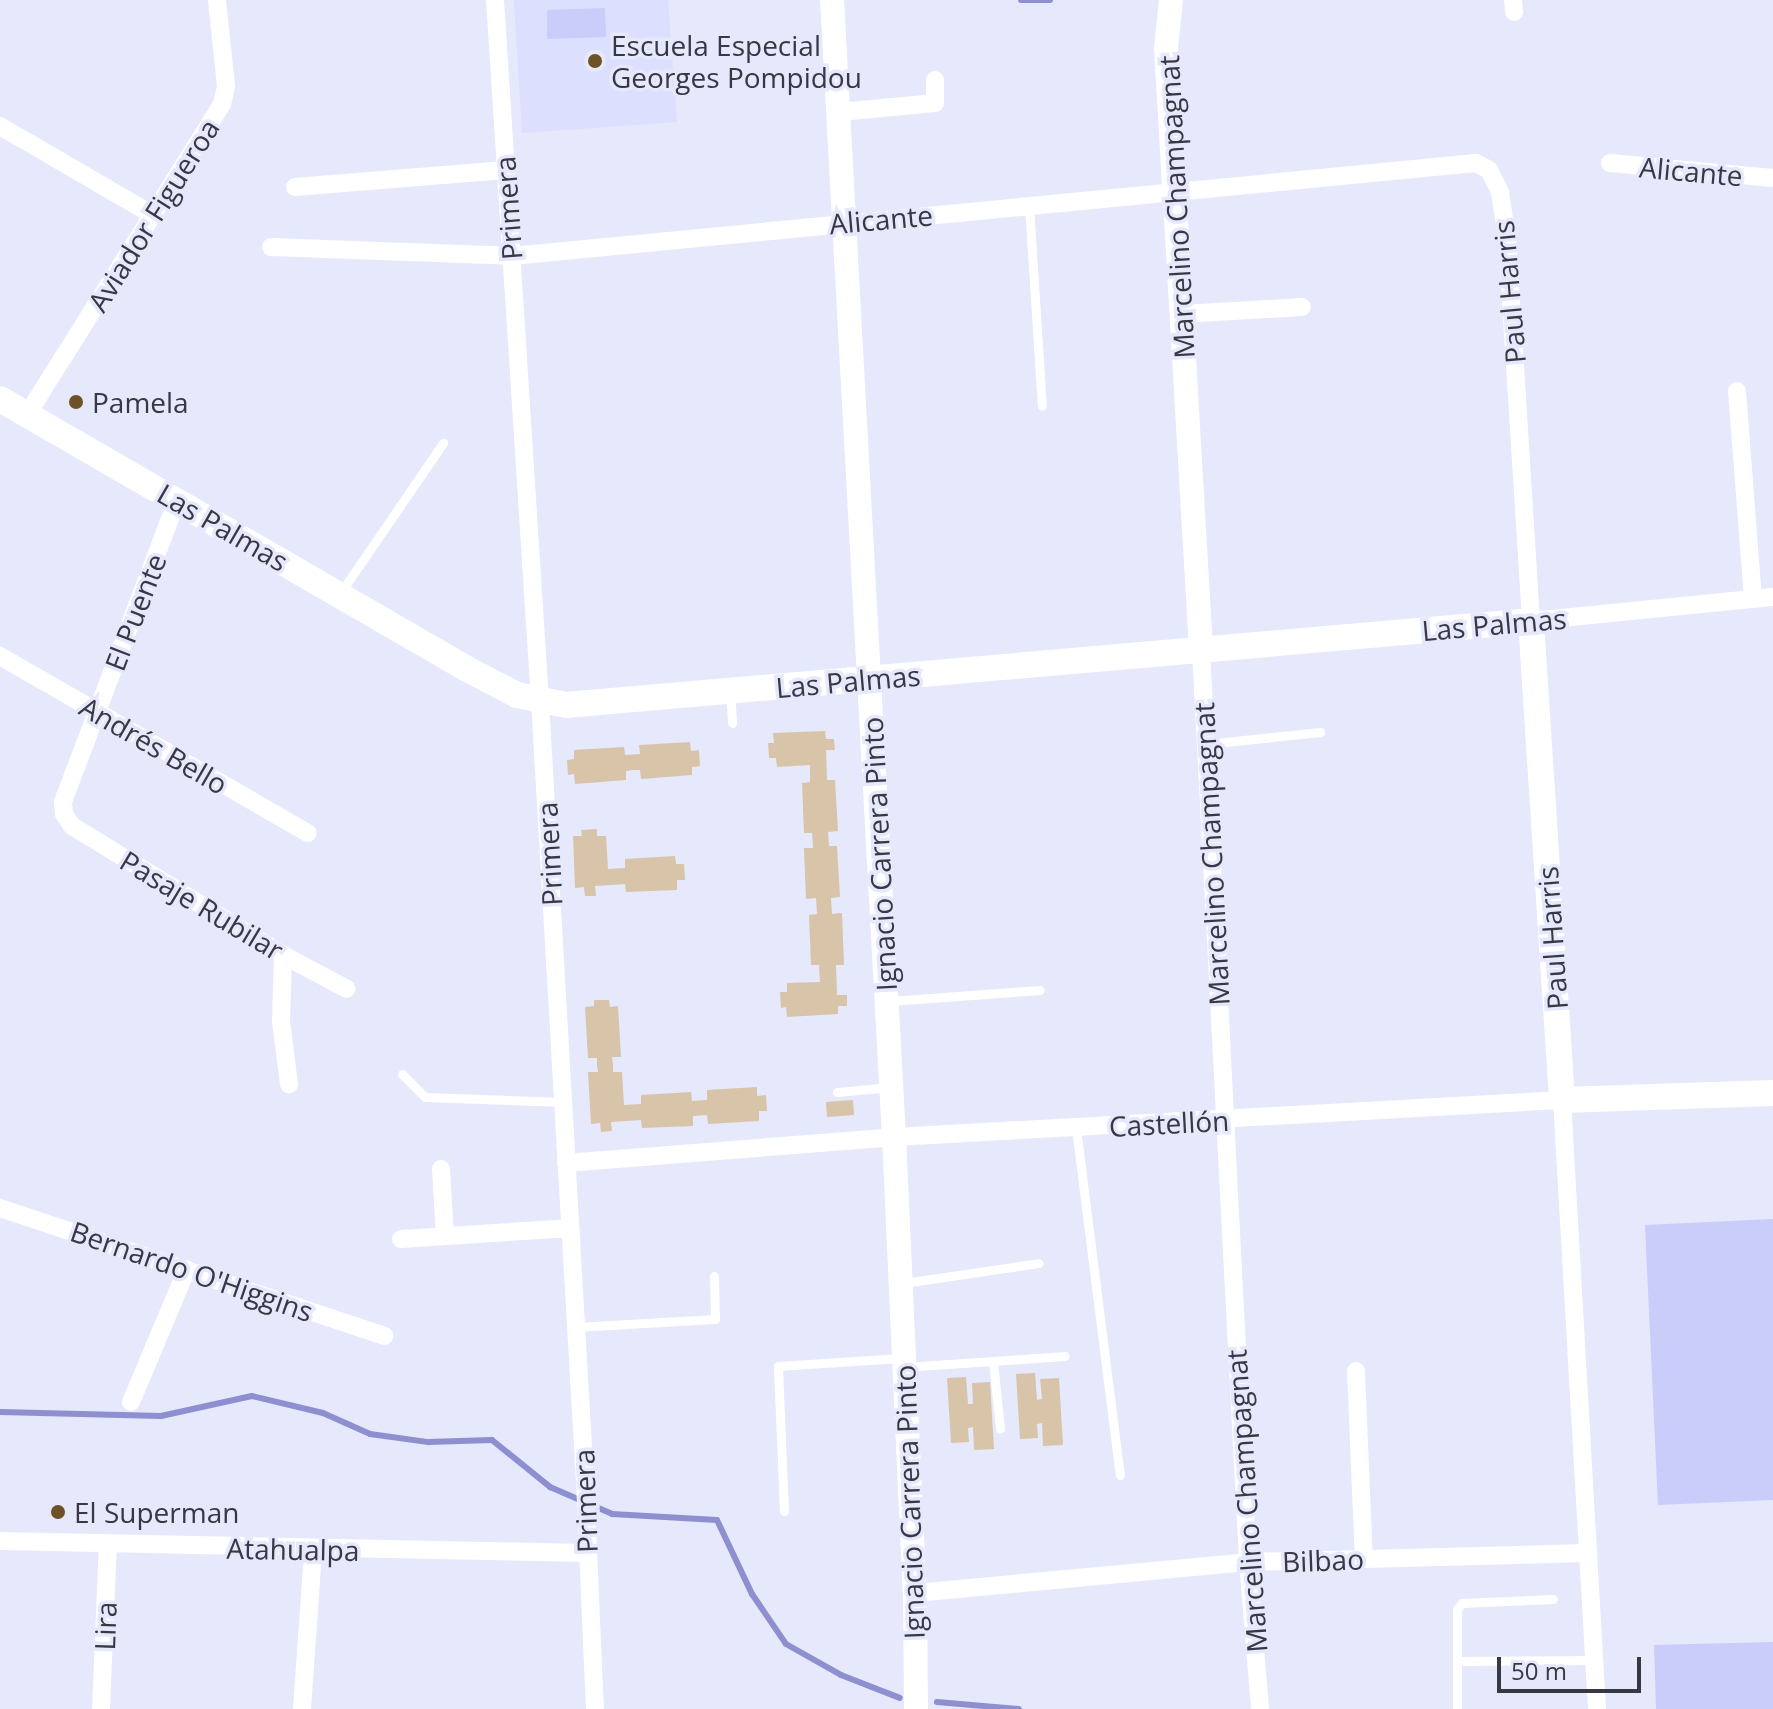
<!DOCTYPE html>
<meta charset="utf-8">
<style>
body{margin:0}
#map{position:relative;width:1773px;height:1709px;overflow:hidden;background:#e6e8fb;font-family:"Open Sans",sans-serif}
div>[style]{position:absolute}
.built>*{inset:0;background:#dddfff}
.green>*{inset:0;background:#caccf9}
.stream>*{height:6px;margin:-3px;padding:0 3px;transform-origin:3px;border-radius:3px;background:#8e8fcf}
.building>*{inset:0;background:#d8c4a8}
.service>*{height:9px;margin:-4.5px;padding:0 4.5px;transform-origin:4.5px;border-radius:4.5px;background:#fff}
.minor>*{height:18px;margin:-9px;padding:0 9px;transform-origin:9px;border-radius:9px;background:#fff}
.tertiary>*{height:24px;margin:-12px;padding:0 12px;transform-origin:12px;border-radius:12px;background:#fff}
.secondary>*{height:26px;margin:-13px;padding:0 13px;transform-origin:13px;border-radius:13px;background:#fff}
.dots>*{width:22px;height:22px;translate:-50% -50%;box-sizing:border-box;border:4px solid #e6e8fb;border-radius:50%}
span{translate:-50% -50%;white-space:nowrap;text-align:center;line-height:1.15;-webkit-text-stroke:7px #e6e8fb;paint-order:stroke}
.poi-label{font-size:28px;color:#383845}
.left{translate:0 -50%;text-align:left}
.street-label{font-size:28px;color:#383845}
.scale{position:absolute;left:1497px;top:1657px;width:144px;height:36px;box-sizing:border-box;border:4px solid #383845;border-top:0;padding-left:10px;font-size:24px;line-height:28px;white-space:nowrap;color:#383845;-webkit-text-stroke:6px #e6e8fb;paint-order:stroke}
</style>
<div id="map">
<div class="built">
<i style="clip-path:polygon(514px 0,668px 0,677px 122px,522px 133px)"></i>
</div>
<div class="green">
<i style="clip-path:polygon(605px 8px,606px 37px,547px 39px,547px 10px)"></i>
<i style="clip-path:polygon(1773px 1219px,1773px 1500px,1658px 1505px,1645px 1225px)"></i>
<i style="clip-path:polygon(1773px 1642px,1773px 1709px,1656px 1709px,1654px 1645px)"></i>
</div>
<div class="stream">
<i style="left:1021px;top:0;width:29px"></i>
<i style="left:0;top:1412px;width:161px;rotate:1.4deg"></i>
<i style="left:161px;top:1416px;width:93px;rotate:-12.4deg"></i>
<i style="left:252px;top:1396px;width:73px;rotate:13.5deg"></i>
<i style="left:323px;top:1413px;width:51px;rotate:24.1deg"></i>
<i style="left:370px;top:1434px;width:59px;rotate:7.9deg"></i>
<i style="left:428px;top:1442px;width:64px;rotate:-1.8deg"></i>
<i style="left:492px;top:1440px;width:75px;rotate:39deg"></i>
<i style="left:550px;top:1487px;width:68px;rotate:23.5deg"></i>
<i style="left:612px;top:1514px;width:105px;rotate:3.3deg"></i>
<i style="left:717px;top:1520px;width:82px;rotate:64.7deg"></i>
<i style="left:752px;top:1594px;width:60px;rotate:55.8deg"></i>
<i style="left:786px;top:1644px;width:63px;rotate:29.4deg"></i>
<i style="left:841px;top:1675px;width:63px;rotate:21.3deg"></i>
<i style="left:937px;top:1702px;width:82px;rotate:4.9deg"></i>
</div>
<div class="building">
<i style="clip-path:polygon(825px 731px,826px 739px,834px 739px,835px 750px,826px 750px,827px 780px,835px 780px,838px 831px,828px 832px,829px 846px,837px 846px,840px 897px,831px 898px,832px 914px,842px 913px,844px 965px,836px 965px,837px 995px,847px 995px,847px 1006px,838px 1006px,838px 1014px,787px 1017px,786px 1007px,781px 1008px,780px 992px,787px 992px,787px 983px,820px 982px,819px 965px,811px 965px,809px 915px,817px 914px,816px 898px,806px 899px,804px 848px,813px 848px,812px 833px,804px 833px,802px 783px,810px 782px,810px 765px,777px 767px,776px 758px,769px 758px,768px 743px,774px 743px,773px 733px)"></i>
<i style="clip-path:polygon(690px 742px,691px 751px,699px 750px,700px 766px,692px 767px,692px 775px,641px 779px,640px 770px,634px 770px,626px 771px,626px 780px,575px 784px,574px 774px,568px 775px,567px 760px,574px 759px,574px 750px,624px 747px,625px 755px,640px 754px,639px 745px)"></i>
<i style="clip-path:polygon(597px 829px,597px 836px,606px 836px,608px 869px,625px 868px,625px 859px,675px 856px,676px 864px,684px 864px,685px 880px,677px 880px,677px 890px,626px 892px,625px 884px,595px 886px,596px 896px,585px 896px,584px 887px,575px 888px,573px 836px,582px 836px,581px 830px)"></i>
<i style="clip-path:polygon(594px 1000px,609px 1000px,610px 1007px,618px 1006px,621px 1057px,612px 1057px,613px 1065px,613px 1072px,622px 1072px,624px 1105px,641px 1104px,641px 1095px,691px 1092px,692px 1101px,707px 1100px,707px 1090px,757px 1087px,757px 1096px,766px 1095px,767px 1111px,759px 1111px,759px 1121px,708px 1124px,707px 1115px,693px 1116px,693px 1126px,642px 1128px,641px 1120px,611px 1122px,612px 1131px,601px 1132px,600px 1123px,591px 1124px,588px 1072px,598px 1072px,597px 1066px,597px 1058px,588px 1058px,585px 1007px,594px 1006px)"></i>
<i style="clip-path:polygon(853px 1100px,854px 1115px,827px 1117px,826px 1102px)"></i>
<i style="clip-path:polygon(1035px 1373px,1037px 1400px,1042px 1399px,1040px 1379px,1059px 1378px,1063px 1445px,1043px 1446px,1042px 1423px,1037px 1424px,1038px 1438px,1020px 1439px,1016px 1374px)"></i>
<i style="clip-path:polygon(966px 1377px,968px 1404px,973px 1404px,972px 1383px,990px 1382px,994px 1449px,974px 1450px,973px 1427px,968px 1428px,969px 1442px,951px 1443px,947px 1378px)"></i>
</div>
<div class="service">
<i style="left:1029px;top:206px;width:200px;rotate:86.3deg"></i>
<i style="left:341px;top:592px;width:181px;rotate:-55.6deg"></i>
<i style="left:730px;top:692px;width:31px;rotate:86deg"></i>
<i style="left:1206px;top:744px;width:115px;rotate:-6deg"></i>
<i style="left:890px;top:1001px;width:150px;rotate:-4.2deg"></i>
<i style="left:402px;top:1074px;width:33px;rotate:45deg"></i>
<i style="left:425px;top:1097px;width:138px;rotate:2.1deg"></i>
<i style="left:837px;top:1092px;width:54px;rotate:-5.3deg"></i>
<i style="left:1076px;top:1128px;width:350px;rotate:82.8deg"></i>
<i style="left:904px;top:1283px;width:136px;rotate:-8.4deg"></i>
<i style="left:575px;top:1327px;width:140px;rotate:-3.3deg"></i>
<i style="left:715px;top:1319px;width:43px;rotate:-91.3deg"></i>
<i style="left:993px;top:1361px;width:68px;rotate:84.1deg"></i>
<i style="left:904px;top:1367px;width:161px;rotate:-3.9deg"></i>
<i style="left:784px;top:1511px;width:145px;rotate:-92.4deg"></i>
<i style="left:778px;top:1366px;width:123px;rotate:-3.7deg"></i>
<i style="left:1458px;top:1661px;width:136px;rotate:-0.4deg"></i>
<i style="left:1457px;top:1709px;width:100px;rotate:-90deg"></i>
<i style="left:1457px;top:1609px;width:8px;rotate:-50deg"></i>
<i style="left:1462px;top:1603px;width:91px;rotate:-2.5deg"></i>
</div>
<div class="minor">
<i style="left:495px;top:0;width:702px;rotate:86.33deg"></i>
<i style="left:540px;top:701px;width:781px;rotate:86.7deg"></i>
<i style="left:585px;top:1481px;width:228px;rotate:87.5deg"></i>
<i style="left:1513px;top:0;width:12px;rotate:85deg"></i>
<i style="left:840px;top:112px;width:95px;rotate:-5.4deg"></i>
<i style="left:935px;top:103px;width:23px;rotate:-90deg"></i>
<i style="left:0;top:126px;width:177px;rotate:30.2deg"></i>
<i style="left:1610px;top:163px;width:164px;rotate:5.3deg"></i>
<i style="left:295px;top:187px;width:211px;rotate:-4.6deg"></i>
<i style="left:271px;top:247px;width:241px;rotate:2.1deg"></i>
<i style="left:512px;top:256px;width:968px;rotate:-5.51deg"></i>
<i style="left:1476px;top:163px;width:15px;rotate:28deg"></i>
<i style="left:1489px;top:170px;width:25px;rotate:63deg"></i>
<i style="left:1500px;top:192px;width:48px;rotate:81.5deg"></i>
<i style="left:1507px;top:239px;width:383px;rotate:86.4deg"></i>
<i style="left:1531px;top:621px;width:243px;rotate:-5.7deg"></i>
<i style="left:1182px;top:314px;width:120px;rotate:-3.3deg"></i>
<i style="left:1737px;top:391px;width:208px;rotate:85.6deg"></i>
<i style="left:27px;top:415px;width:367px;rotate:-57.9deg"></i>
<i style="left:222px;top:104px;width:18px;rotate:-77deg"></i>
<i style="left:226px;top:86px;width:86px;rotate:-96deg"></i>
<i style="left:177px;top:500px;width:323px;rotate:110.7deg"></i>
<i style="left:63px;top:802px;width:12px;rotate:85deg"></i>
<i style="left:64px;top:814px;width:14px;rotate:56deg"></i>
<i style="left:72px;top:826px;width:247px;rotate:31.4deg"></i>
<i style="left:283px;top:955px;width:72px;rotate:28deg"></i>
<i style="left:1201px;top:650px;width:913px;rotate:87.05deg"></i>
<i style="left:1248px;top:1562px;width:147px;rotate:85.3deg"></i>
<i style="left:0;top:656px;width:355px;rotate:29.9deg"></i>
<i style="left:283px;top:955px;width:66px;rotate:91.7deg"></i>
<i style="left:281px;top:1021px;width:64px;rotate:82.8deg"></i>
<i style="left:566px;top:1163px;width:329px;rotate:-4.5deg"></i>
<i style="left:894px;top:1137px;width:669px;rotate:-3.17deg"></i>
<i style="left:1562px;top:1100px;width:610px;rotate:86.71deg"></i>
<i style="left:441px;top:1169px;width:67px;rotate:86.6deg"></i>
<i style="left:0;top:1208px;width:405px;rotate:18.4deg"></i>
<i style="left:401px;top:1239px;width:168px;rotate:-3.7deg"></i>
<i style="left:1356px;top:1371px;width:188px;rotate:87.6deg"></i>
<i style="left:131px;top:1402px;width:144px;rotate:-67.2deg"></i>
<i style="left:0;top:1541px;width:586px;rotate:1.17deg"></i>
<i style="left:915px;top:1593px;width:334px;rotate:-5.3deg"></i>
<i style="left:1248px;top:1562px;width:340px;rotate:-1.5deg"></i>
<i style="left:101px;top:1709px;width:165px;rotate:-87.6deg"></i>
<i style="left:302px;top:1709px;width:159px;rotate:-86deg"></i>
</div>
<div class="tertiary">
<i style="left:832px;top:0;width:1139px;rotate:86.88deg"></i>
<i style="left:894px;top:1137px;width:456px;rotate:87.4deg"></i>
<i style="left:915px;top:1593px;width:116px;rotate:89.5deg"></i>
<i style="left:1171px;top:0;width:48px;rotate:95.9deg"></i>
<i style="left:1166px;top:48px;width:603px;rotate:86.67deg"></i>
</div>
<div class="secondary">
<i style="left:0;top:399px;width:539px;rotate:30.03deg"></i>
<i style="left:467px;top:669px;width:56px;rotate:27.5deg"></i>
<i style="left:517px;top:695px;width:50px;rotate:11.5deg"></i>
<i style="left:566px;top:705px;width:969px;rotate:-4.97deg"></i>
<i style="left:1531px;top:621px;width:480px;rotate:86.3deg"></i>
<i style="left:1562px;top:1100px;width:211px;rotate:-1.9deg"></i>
</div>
<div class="dots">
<i style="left:595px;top:61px;background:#6e5225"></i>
<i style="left:76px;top:402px;background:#6e5225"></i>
<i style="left:58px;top:1512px;background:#6e5225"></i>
</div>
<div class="poi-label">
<span class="left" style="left:611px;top:61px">Escuela Especial<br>Georges Pompidou</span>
<span class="left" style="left:92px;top:402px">Pamela</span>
<span class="left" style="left:74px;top:1512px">El Superman</span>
</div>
<div class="street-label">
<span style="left:1691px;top:171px;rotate:5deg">Alicante</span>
<span style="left:1176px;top:207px;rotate:-93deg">Marcelino Champagnat</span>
<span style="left:508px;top:208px;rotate:-94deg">Primera</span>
<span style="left:153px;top:215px;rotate:-58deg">Aviador Figueroa</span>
<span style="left:881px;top:219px;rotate:-5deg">Alicante</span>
<span style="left:1509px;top:292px;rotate:-95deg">Paul Harris</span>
<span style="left:223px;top:527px;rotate:30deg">Las Palmas</span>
<span style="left:135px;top:612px;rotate:-69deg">El Puente</span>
<span style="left:1494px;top:624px;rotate:-5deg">Las Palmas</span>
<span style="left:848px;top:681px;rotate:-5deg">Las Palmas</span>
<span style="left:154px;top:745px;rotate:30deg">Andrés Bello</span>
<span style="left:549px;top:854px;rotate:-93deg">Primera</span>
<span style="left:879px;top:854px;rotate:-93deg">Ignacio Carrera Pinto</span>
<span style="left:1211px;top:854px;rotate:-93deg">Marcelino Champagnat</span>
<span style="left:202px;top:905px;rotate:31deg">Pasaje Rubilar</span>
<span style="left:1552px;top:938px;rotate:-94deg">Paul Harris</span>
<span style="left:1169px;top:1123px;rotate:-3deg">Castellón</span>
<span style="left:192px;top:1271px;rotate:19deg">Bernardo O'Higgins</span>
<span style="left:585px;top:1501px;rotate:-92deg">Primera</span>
<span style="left:1246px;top:1501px;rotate:-94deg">Marcelino Champagnat</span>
<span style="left:909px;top:1502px;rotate:-92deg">Ignacio Carrera Pinto</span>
<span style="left:293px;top:1549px;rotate:1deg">Atahualpa</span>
<span style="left:1323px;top:1560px;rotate:-2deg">Bilbao</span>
<span style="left:105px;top:1626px;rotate:-88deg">Lira</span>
</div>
<div class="scale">50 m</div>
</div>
